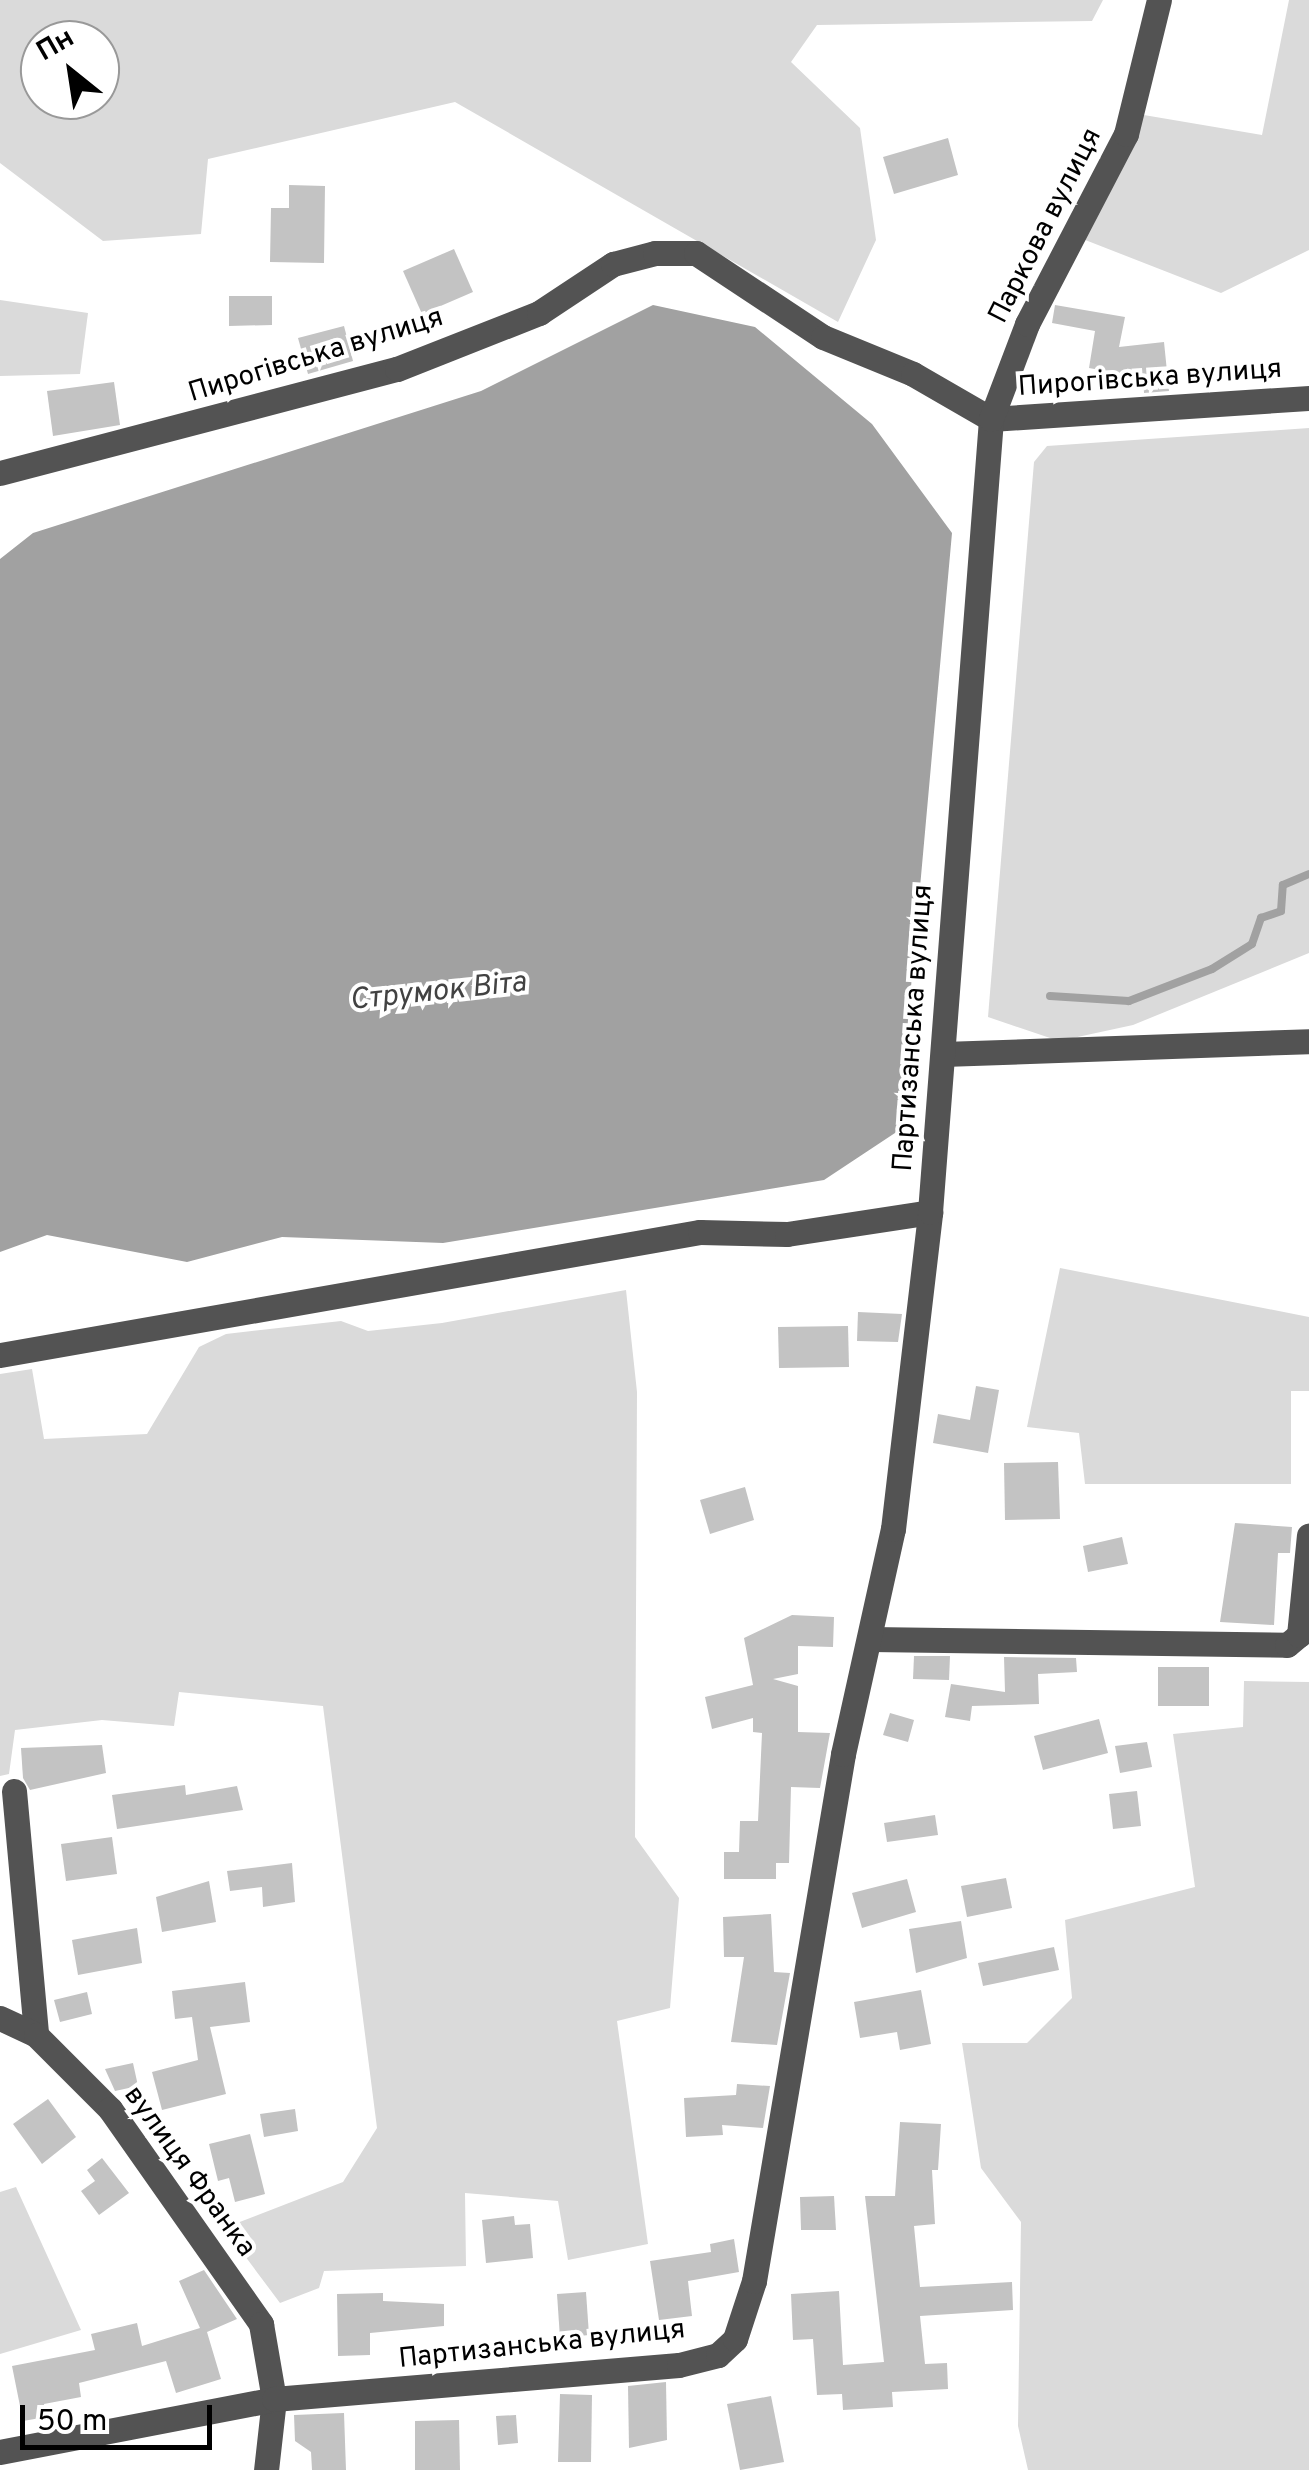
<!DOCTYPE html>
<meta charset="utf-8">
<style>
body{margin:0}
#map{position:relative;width:1309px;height:2470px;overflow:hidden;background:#fff;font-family:Overpass,sans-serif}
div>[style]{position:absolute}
.green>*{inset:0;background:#dadada}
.water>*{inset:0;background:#a1a1a1}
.stream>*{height:8px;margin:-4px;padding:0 4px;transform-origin:4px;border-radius:4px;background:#a1a1a1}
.building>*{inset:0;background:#c3c3c3}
.minor>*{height:25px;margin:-12.5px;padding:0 12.5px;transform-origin:12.5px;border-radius:12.5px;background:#535353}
span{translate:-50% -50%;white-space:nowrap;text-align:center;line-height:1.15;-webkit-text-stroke:8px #fff;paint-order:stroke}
.street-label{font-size:28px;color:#000}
.water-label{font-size:30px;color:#424242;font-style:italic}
.north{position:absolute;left:20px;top:20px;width:100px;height:100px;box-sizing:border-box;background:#fff;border:2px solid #999;border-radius:50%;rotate:330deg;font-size:28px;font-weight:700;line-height:40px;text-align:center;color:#000}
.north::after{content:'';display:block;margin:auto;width:35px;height:45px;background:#000;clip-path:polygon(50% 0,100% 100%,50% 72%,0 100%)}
.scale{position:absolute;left:20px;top:2405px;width:192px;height:45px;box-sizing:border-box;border:5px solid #000;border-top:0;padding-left:12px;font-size:30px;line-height:35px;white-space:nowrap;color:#000;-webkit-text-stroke:8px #fff;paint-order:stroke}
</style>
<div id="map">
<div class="green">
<i style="clip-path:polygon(evenodd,0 0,1103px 0,1092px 21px,817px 25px,791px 62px,860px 128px,876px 240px,838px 322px,455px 102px,208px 159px,201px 234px,103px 241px,0 163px,0 0,40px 40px,100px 40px,100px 100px,40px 100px,40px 40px)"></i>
<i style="clip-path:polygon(1289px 0,1309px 0,1309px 250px,1221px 293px,1075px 236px,1132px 113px,1262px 135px)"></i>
<i style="clip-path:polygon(0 300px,88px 313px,80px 374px,0 376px)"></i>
<i style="clip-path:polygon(1309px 428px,1309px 953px,1133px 1025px,1059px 1041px,988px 1017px,1034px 462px,1047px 446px)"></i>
<i style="clip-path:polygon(1060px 1268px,1309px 1317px,1309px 1391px,1291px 1391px,1291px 1484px,1085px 1484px,1079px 1433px,1027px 1427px)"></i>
<i style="clip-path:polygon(626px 1290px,637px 1392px,635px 1837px,679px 1898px,670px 2008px,617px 2021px,648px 2244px,568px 2260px,558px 2201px,465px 2193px,466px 2266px,324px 2271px,319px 2288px,280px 2303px,224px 2228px,343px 2182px,377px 2128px,323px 1706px,179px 1692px,174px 1726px,102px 1720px,15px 1730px,9px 1774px,0 1776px,0 1374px,32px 1369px,44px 1439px,147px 1434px,199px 1347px,226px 1334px,341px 1321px,368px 1331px,442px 1323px)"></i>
<i style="clip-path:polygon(1244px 1681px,1309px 1682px,1309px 2470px,1028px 2470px,1018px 2426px,1021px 2222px,981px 2168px,962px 2043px,1027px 2043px,1072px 1998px,1065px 1920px,1195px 1887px,1173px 1734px,1243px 1727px)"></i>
<i style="clip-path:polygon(16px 2187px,81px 2330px,0 2354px,0 2192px)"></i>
</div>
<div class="water">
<i style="clip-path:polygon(653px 305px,755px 327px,872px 424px,952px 533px,898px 1131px,824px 1180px,443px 1243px,282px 1237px,187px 1262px,47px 1235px,0 1252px,0 559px,33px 533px,481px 391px)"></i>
</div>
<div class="stream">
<i style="left:1050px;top:996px;width:79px;rotate:3.6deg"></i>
<i style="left:1129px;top:1001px;width:89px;rotate:-21.1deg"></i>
<i style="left:1212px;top:969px;width:47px;rotate:-32deg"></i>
<i style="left:1252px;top:944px;width:28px;rotate:-71deg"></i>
<i style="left:1261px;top:918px;width:21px;rotate:-19deg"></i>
<i style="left:1281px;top:911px;width:26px;rotate:-86deg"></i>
<i style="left:1283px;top:885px;width:28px;rotate:-23deg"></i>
</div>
<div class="building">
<i style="clip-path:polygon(948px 138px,958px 175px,894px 194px,883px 157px)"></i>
<i style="clip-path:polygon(289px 185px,325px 186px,324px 263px,270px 262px,271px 208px,289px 208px)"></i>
<i style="clip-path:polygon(454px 249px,473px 292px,422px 314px,403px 271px)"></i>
<i style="clip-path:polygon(229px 296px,272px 296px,272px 325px,229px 326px)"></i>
<i style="clip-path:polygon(1055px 305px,1125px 317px,1119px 347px,1164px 342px,1169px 391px,1144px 393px,1143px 378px,1089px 368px,1095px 331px,1052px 323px)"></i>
<i style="clip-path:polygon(344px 326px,353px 361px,308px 374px,298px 338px)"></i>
<i style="clip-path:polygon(114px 382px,120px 425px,53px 436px,47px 391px)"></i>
<i style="clip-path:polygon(858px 1312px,902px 1314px,898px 1342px,857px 1341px)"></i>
<i style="clip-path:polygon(848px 1326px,849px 1367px,779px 1368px,778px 1327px)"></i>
<i style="clip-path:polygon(976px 1386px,999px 1390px,988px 1453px,933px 1443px,938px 1414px,970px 1420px)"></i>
<i style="clip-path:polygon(1058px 1462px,1060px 1519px,1005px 1520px,1004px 1463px)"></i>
<i style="clip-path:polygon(745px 1487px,754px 1520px,710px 1534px,700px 1500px)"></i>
<i style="clip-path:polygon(1235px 1523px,1292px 1527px,1290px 1553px,1278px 1553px,1274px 1625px,1220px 1622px)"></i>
<i style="clip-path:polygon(1122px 1537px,1128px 1564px,1088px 1572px,1083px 1546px)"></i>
<i style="clip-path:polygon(792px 1615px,834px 1617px,833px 1647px,798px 1646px,798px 1674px,773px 1679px,798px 1686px,798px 1732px,830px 1733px,820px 1788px,791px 1787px,789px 1863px,776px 1863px,776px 1879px,724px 1879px,724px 1852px,739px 1852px,740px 1821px,758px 1821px,762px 1733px,753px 1732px,753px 1718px,712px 1729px,705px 1697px,753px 1685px,744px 1638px)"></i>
<i style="clip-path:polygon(914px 1656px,950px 1656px,949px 1680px,913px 1679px)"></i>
<i style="clip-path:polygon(1004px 1657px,1076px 1658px,1077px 1672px,1038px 1674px,1039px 1704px,972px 1706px,970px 1721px,945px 1717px,951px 1684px,1005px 1692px)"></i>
<i style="clip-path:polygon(1158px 1667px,1209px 1667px,1209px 1706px,1158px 1706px)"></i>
<i style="clip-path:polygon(890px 1713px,914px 1720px,908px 1742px,883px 1735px)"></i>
<i style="clip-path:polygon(1099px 1719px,1108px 1753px,1043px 1770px,1034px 1736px)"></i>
<i style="clip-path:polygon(1147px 1742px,1152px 1767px,1120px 1773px,1115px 1746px)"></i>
<i style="clip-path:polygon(102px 1745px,106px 1773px,30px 1790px,23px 1778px,21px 1748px)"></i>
<i style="clip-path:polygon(185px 1785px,186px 1795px,237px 1786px,243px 1810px,117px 1829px,112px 1795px)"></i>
<i style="clip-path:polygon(1137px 1791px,1141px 1826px,1113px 1829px,1109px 1794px)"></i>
<i style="clip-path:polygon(935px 1815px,938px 1835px,887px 1842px,884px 1823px)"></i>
<i style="clip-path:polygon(112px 1837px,117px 1874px,66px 1881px,61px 1844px)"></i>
<i style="clip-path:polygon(292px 1863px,295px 1902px,263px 1907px,262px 1887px,230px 1891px,227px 1871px)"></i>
<i style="clip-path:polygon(1006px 1878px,1012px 1908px,967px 1917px,961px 1886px)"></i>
<i style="clip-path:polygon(907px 1879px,916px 1912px,862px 1928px,852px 1893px)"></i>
<i style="clip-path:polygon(209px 1881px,216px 1922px,162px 1932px,156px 1897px)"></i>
<i style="clip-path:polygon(771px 1914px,774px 1972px,790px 1973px,777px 2045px,731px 2042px,744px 1957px,724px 1957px,723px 1917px)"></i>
<i style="clip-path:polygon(961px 1921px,967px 1958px,916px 1973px,909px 1929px)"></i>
<i style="clip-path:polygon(137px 1928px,142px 1963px,78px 1975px,72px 1940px)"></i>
<i style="clip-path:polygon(1054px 1947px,1059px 1970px,983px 1986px,978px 1963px)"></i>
<i style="clip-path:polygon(245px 1982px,250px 2022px,210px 2027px,226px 2094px,162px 2110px,152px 2072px,198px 2060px,192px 2017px,175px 2019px,172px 1991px)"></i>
<i style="clip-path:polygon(921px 1990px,931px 2044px,900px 2050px,897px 2032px,860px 2038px,854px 2002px)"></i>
<i style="clip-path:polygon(87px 1992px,92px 2014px,60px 2022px,54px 2000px)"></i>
<i style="clip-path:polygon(133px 2063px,138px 2086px,115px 2091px,105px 2069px)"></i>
<i style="clip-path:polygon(737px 2084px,770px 2086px,763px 2128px,722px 2125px,723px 2135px,686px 2137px,684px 2098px,736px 2095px)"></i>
<i style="clip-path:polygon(48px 2099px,76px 2137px,42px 2164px,13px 2124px)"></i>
<i style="clip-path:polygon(295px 2109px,298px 2131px,264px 2137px,260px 2114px)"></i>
<i style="clip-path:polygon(900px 2122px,941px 2124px,938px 2170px,932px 2170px,935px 2224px,914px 2226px,920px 2287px,1012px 2282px,1013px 2310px,920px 2316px,925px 2364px,947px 2363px,948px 2389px,892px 2392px,893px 2407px,843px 2410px,842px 2394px,817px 2395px,813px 2339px,793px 2340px,791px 2294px,839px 2291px,843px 2365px,884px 2362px,865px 2196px,895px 2196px)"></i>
<i style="clip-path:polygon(250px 2134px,265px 2194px,235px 2202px,229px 2178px,218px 2181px,209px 2144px)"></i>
<i style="clip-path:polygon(102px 2158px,129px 2193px,99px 2215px,81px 2191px,95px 2181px,87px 2170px)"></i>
<i style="clip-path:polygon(834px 2196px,836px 2230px,801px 2230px,800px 2197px)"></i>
<i style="clip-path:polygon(514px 2216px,515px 2225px,530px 2224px,533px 2258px,486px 2263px,482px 2220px)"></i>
<i style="clip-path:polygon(734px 2239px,739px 2272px,688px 2281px,692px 2316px,659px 2320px,650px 2261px,711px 2252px,710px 2244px)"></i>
<i style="clip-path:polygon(204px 2270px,237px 2319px,207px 2332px,221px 2379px,176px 2393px,166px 2361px,79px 2383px,81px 2397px,44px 2404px,46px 2417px,23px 2421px,12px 2366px,95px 2350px,91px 2334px,137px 2323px,142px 2346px,200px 2328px,179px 2281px)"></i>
<i style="clip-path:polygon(586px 2292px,589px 2335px,560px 2338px,557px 2294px)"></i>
<i style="clip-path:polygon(383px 2293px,383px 2301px,444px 2304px,444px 2326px,370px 2333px,370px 2355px,338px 2356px,337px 2294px)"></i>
<i style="clip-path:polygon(666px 2382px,667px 2440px,629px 2448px,628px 2386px)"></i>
<i style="clip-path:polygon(560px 2394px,592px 2395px,591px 2462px,558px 2462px)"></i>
<i style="clip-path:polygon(771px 2396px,784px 2462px,740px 2470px,727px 2404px)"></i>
<i style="clip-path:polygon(344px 2413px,346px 2470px,312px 2470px,311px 2452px,295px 2441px,294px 2415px)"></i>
<i style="clip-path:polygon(516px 2415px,518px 2443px,498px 2445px,496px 2416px)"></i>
<i style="clip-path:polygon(459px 2420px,460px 2470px,415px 2470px,415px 2421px)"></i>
</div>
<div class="minor">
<i style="left:0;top:473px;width:410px;rotate:-14.7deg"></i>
<i style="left:397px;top:369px;width:153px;rotate:-21.5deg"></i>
<i style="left:539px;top:313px;width:89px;rotate:-33.5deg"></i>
<i style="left:613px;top:264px;width:43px;rotate:-14.7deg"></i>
<i style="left:655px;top:253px;width:41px"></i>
<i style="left:696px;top:253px;width:152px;rotate:33.5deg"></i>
<i style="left:823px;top:337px;width:97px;rotate:22.3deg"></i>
<i style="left:913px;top:374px;width:90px;rotate:30deg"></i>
<i style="left:991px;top:419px;width:319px;rotate:-3.8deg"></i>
<i style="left:943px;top:1054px;width:366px;rotate:-2deg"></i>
<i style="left:0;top:1355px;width:711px;rotate:-9.97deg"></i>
<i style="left:700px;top:1232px;width:87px;rotate:1.3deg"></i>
<i style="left:787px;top:1234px;width:145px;rotate:-8.7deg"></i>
<i style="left:870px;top:1639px;width:417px;rotate:0.8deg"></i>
<i style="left:1287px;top:1645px;width:16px;rotate:-40deg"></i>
<i style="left:1299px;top:1635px;width:100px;rotate:-84.3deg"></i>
<i style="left:14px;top:1791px;width:245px;rotate:84.8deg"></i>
<i style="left:0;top:2018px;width:40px;rotate:25deg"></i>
<i style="left:36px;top:2035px;width:105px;rotate:45deg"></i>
<i style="left:110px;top:2109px;width:263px;rotate:54.9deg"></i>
<i style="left:261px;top:2324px;width:76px;rotate:80.2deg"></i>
<i style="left:274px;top:2399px;width:71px;rotate:96.4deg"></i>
<i style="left:0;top:2452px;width:279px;rotate:-10.9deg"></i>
<i style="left:274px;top:2399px;width:406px;rotate:-4.8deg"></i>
<i style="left:679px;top:2365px;width:40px;rotate:-14.4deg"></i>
<i style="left:718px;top:2355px;width:23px;rotate:-43deg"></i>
<i style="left:735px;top:2339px;width:61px;rotate:-71.9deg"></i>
<i style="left:754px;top:2281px;width:534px;rotate:-80.41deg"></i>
<i style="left:843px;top:1754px;width:230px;rotate:-77.5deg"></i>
<i style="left:893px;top:1529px;width:319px;rotate:-83.3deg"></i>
<i style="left:930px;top:1212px;width:795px;rotate:-85.6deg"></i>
<i style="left:991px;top:419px;width:102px;rotate:-69.2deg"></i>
<i style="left:1027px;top:324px;width:214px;rotate:-62.5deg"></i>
<i style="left:1126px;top:134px;width:138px;rotate:-76.2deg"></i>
</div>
<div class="street-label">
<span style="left:1046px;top:226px;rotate:-63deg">Паркова вулиця</span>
<span style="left:316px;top:356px;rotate:-17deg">Пирогівська вулиця</span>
<span style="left:1150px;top:379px;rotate:-4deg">Пирогівська вулиця</span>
<span style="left:914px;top:1028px;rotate:-86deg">Партизанська вулиця</span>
<span style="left:189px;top:2172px;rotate:54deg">вулиця Франка</span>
<span style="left:542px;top:2345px;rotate:-6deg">Партизанська вулиця</span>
</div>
<div class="water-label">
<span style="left:438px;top:993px;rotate:-6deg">Струмок Віта</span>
</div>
<div class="north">Пн</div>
<div class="scale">50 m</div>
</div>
